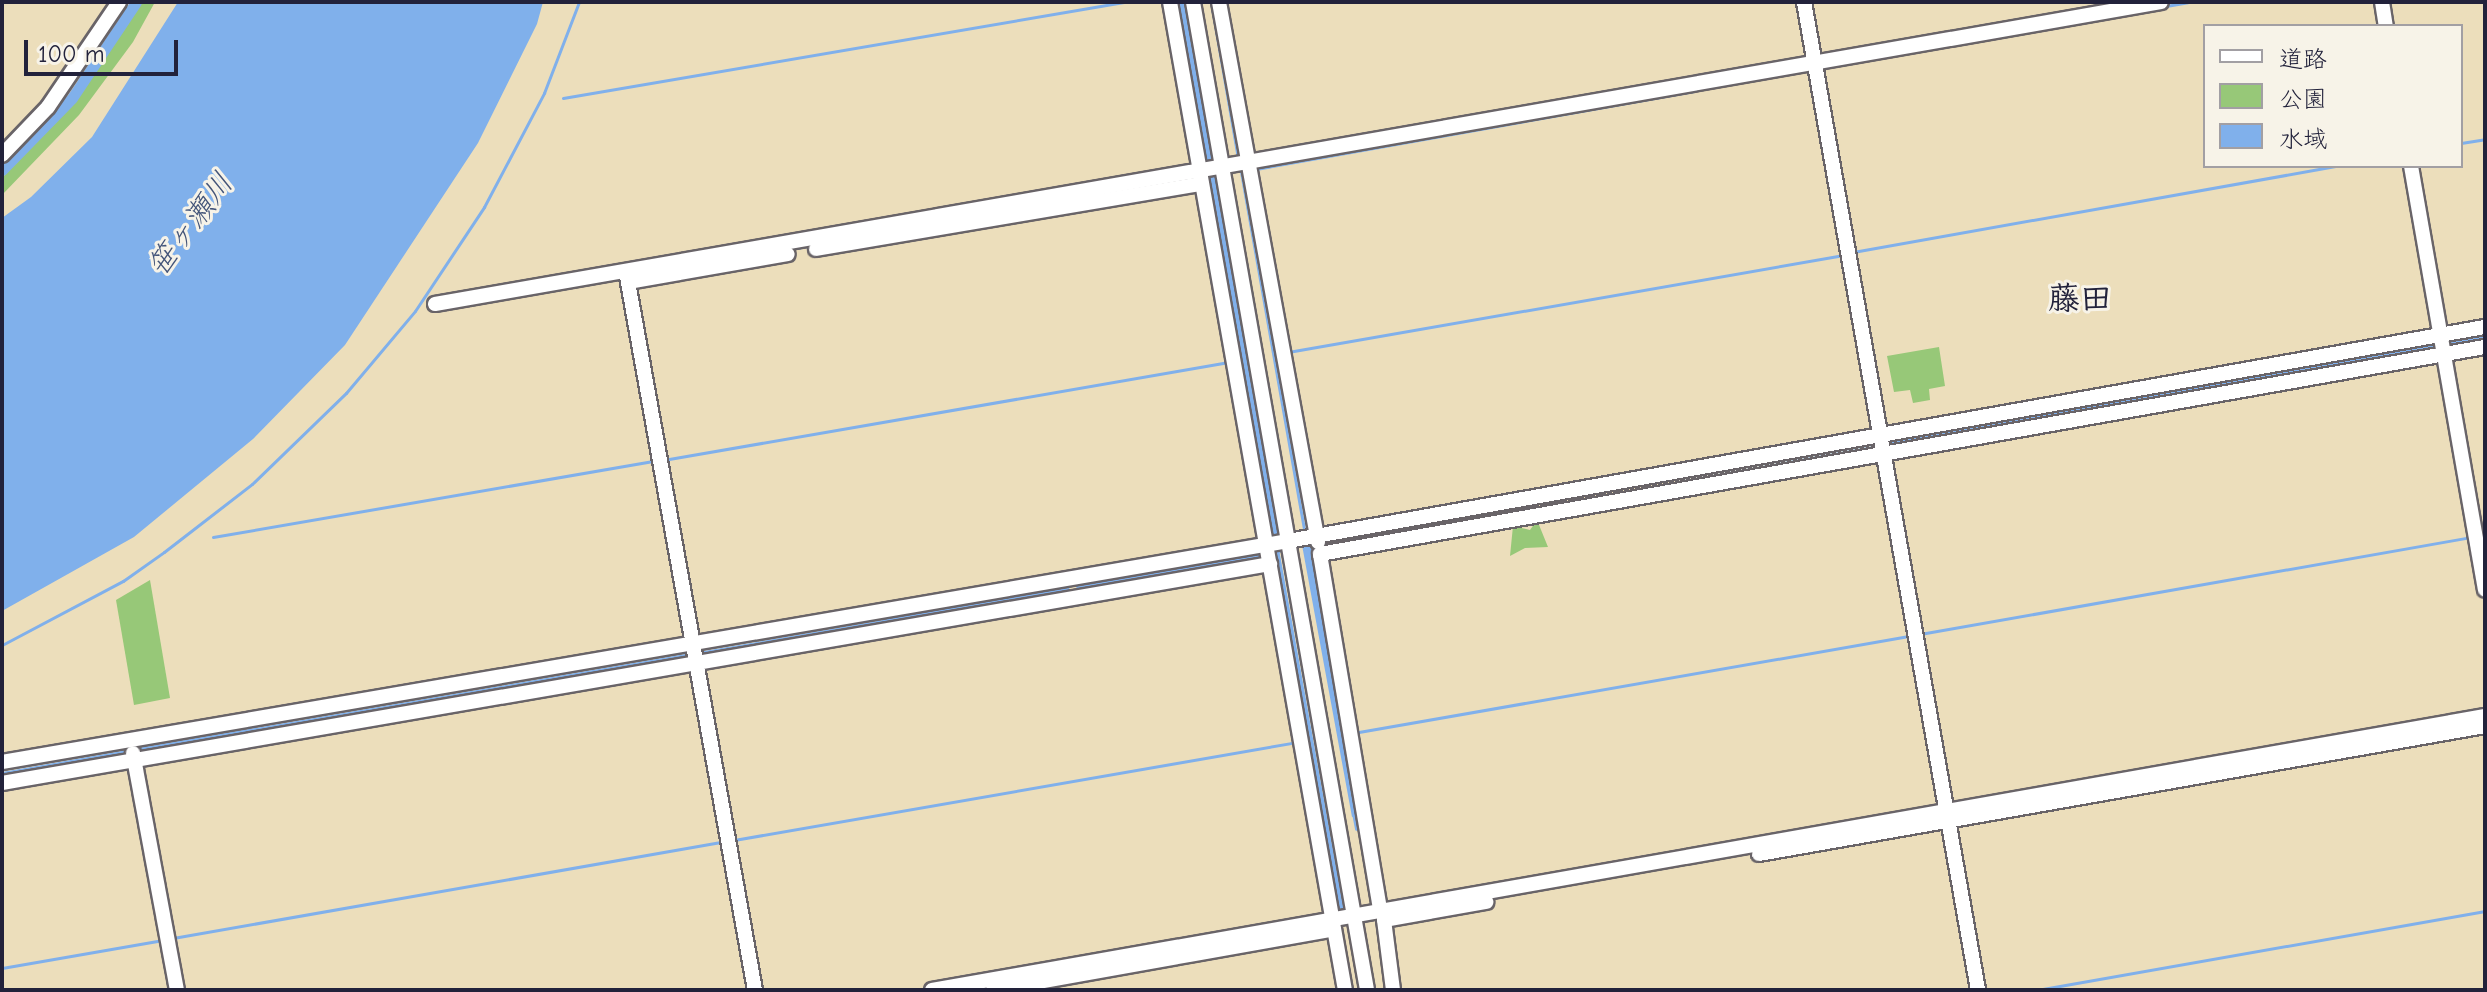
<!DOCTYPE html>
<meta charset="utf-8">
<style>
body{margin:0}
#map{position:relative;width:2487px;height:992px;overflow:hidden;background:#ecdebb;font-family:"Comic Neue","Klee One",sans-serif}
div>[style]{position:absolute}
.green>*{inset:0;background:#97c878}
.water>*{inset:0;background:#80b0eb}
.stream>*{height:3px;margin:-1.5px;padding:0 1.5px;transform-origin:1.5px;border-radius:1.5px;background:#80b0eb}
.canal>*{height:11px;margin:-5.5px;padding:0 5.5px;transform-origin:5.5px;border-radius:5.5px;background:#80b0eb}
.roads{filter:drop-shadow(2px 0 #696468) drop-shadow(-2px 0 #696468) drop-shadow(0 2px #696468) drop-shadow(0 -2px #696468)}
.minor>*{height:14px;margin:-7px;padding:0 7px;transform-origin:7px;border-radius:7px;background:#fff}
span{translate:-50% -50%;white-space:nowrap;text-align:center;line-height:1.15;-webkit-text-stroke:6px #f7f3e8;paint-order:stroke}
.water-label{font-size:30px;color:#435479;font-style:italic}
.quarter-label{font-size:32px;color:#22223b;font-weight:700}
.frame{position:absolute;inset:0;border:4px solid #22223b;pointer-events:none}
.legend{position:absolute;left:2203px;top:24px;width:260px;height:144px;box-sizing:border-box;background:#f7f3e8;border:2px solid #a29fa3;margin:0;padding:10px 14px;list-style:none;font-size:24px;color:#22223b}
.legend li{display:flex;align-items:center;gap:16px;height:40px}
.legend b{width:40px;border:2px solid #a29fa3}
.scale{position:absolute;left:24px;top:40px;width:154px;height:36px;box-sizing:border-box;border:4px solid #22223b;border-top:0;padding-left:10px;font-size:24px;line-height:28px;white-space:nowrap;color:#22223b;-webkit-text-stroke:6px #f7f3e8;paint-order:stroke}
</style>
<div id="map">
<div class="green">
<i style="clip-path:polygon(140px 2px,155px 2px,133px 42px,79px 115px,2px 195px,2px 178px,79px 95px)"></i>
<i style="clip-path:polygon(1939px 347px,1945px 386px,1929px 389px,1930px 400px,1913px 403px,1910px 390px,1894px 392px,1887px 356px)"></i>
<i style="clip-path:polygon(1537px 520px,1548px 547px,1525px 548px,1510px 556px,1513px 526px,1530px 530px)"></i>
<i style="clip-path:polygon(150px 580px,170px 698px,134px 705px,116px 600px)"></i>
</div>
<div class="water">
<i style="clip-path:polygon(178px 2px,543px 2px,537px 24px,478px 143px,345px 345px,253px 439px,134px 537px,2px 611px,2px 218px,31px 197px,92px 137px)"></i>
<i style="clip-path:polygon(1312px 543px,1316px 550px,1312px 554px,1356px 816px,1352px 817px,1302px 545px)"></i>
<i style="clip-path:polygon(1279px 549px,1344px 911px,1342px 913px,1335px 911px,1274px 551px)"></i>
<i style="clip-path:polygon(1262px 553px,1263px 559px,1077px 591px,1076px 585px)"></i>
<i style="clip-path:polygon(1069px 587px,1070px 592px,883px 624px,882px 619px)"></i>
</div>
<div class="stream">
<i style="left:1211px;top:2px;width:159px;rotate:80.2deg"></i>
<i style="left:2166px;top:6px;width:22px;rotate:-10deg"></i>
<i style="left:563px;top:98px;width:569px;rotate:-9.71deg"></i>
<i style="left:2461px;top:143px;width:24px;rotate:-9deg"></i>
<i style="left:1240px;top:166px;width:373px;rotate:80deg"></i>
<i style="left:1256px;top:169px;width:445px;rotate:-10.1deg"></i>
<i style="left:790px;top:249px;width:20px;rotate:-9deg"></i>
<i style="left:1853px;top:252px;width:490px;rotate:-10.1deg"></i>
<i style="left:2446px;top:344px;width:40px;rotate:-10deg"></i>
<i style="left:1288px;top:352px;width:564px;rotate:-9.9deg"></i>
<i style="left:1887px;top:444px;width:560px;rotate:-10.19deg"></i>
<i style="left:669px;top:459px;width:568px;rotate:-9.83deg"></i>
<i style="left:1678px;top:482px;width:204px;rotate:-10.2deg"></i>
<i style="left:213px;top:537px;width:448px;rotate:-9.8deg"></i>
<i style="left:1920px;top:634px;width:559px;rotate:-9.98deg"></i>
<i style="left:2px;top:645px;width:137px;rotate:-27.9deg"></i>
<i style="left:123px;top:581px;width:50px;rotate:-35.3deg"></i>
<i style="left:164px;top:552px;width:111px;rotate:-37.7deg"></i>
<i style="left:252px;top:484px;width:131px;rotate:-44.1deg"></i>
<i style="left:346px;top:393px;width:107px;rotate:-49.9deg"></i>
<i style="left:415px;top:311px;width:125px;rotate:-56.4deg"></i>
<i style="left:484px;top:207px;width:129px;rotate:-62.2deg"></i>
<i style="left:544px;top:93px;width:97px;rotate:-69deg"></i>
<i style="left:698px;top:653px;width:189px;rotate:-9.8deg"></i>
<i style="left:1353px;top:733px;width:564px;rotate:-9.9deg"></i>
<i style="left:138px;top:749px;width:561px;rotate:-9.75deg"></i>
<i style="left:2px;top:773px;width:127px;rotate:-10deg"></i>
<i style="left:1353px;top:813px;width:16px;rotate:79deg"></i>
<i style="left:734px;top:840px;width:571px;rotate:-9.87deg"></i>
<i style="left:173px;top:938px;width:556px;rotate:-9.94deg"></i>
<i style="left:2px;top:968px;width:162px;rotate:-9.9deg"></i>
<i style="left:2037px;top:990px;width:455px;rotate:-10deg"></i>
</div>
<div class="canal">
<i style="left:1181px;top:2px;width:554px;rotate:80.03deg"></i>
<i style="left:2px;top:170px;width:100px;rotate:-45.8deg"></i>
<i style="left:72px;top:98px;width:115px;rotate:-56.3deg"></i>
</div>
<div class="roads">
<div class="minor">
<i style="left:1170px;top:2px;width:1003px;rotate:79.96deg"></i>
<i style="left:1193px;top:2px;width:1003px;rotate:80.01deg"></i>
<i style="left:1219px;top:2px;width:549px;rotate:79.61deg"></i>
<i style="left:1804px;top:2px;width:1003px;rotate:80.01deg"></i>
<i style="left:2382px;top:2px;width:24px;rotate:81deg"></i>
<i style="left:2px;top:155px;width:66px;rotate:-46.2deg"></i>
<i style="left:48px;top:107px;width:127px;rotate:-55.9deg"></i>
<i style="left:2411px;top:166px;width:430px;rotate:80.1deg"></i>
<i style="left:816px;top:249px;width:391px;rotate:-9.6deg"></i>
<i style="left:626px;top:271px;width:730px;rotate:79.83deg"></i>
<i style="left:628px;top:282px;width:162px;rotate:-9.9deg"></i>
<i style="left:435px;top:304px;width:1752px;rotate:-9.92deg"></i>
<i style="left:133px;top:753px;width:241px;rotate:79.5deg"></i>
<i style="left:2px;top:762px;width:1305px;rotate:-9.75deg"></i>
<i style="left:1288px;top:541px;width:1216px;rotate:-10.14deg"></i>
<i style="left:2px;top:783px;width:1287px;rotate:-9.8deg"></i>
<i style="left:1759px;top:854px;width:737px;rotate:-10deg"></i>
<i style="left:1380px;top:909px;width:360px;rotate:-99.6deg"></i>
<i style="left:1320px;top:554px;width:1183px;rotate:-10.08deg"></i>
<i style="left:932px;top:990px;width:1577px;rotate:-10.01deg"></i>
<i style="left:993px;top:990px;width:346px;rotate:-10.1deg"></i>
<i style="left:1393px;top:990px;width:71px;rotate:-97.3deg"></i>
<i style="left:1384px;top:920px;width:104px;rotate:-10deg"></i>
</div>
</div>
<div class="water-label">
<span style="left:191px;top:225px;rotate:-53deg">笹ヶ瀬川</span>
</div>
<div class="quarter-label">
<span style="left:2080px;top:299px">藤田</span>
</div>
<div class="frame"></div>
<ul class="legend">
<li><b style="height:10px;background:#fff"></b>道路</li>
<li><b style="height:22px;background:#97c878"></b>公園</li>
<li><b style="height:22px;background:#80b0eb"></b>水域</li>
</ul>
<div class="scale">100 m</div>
</div>
